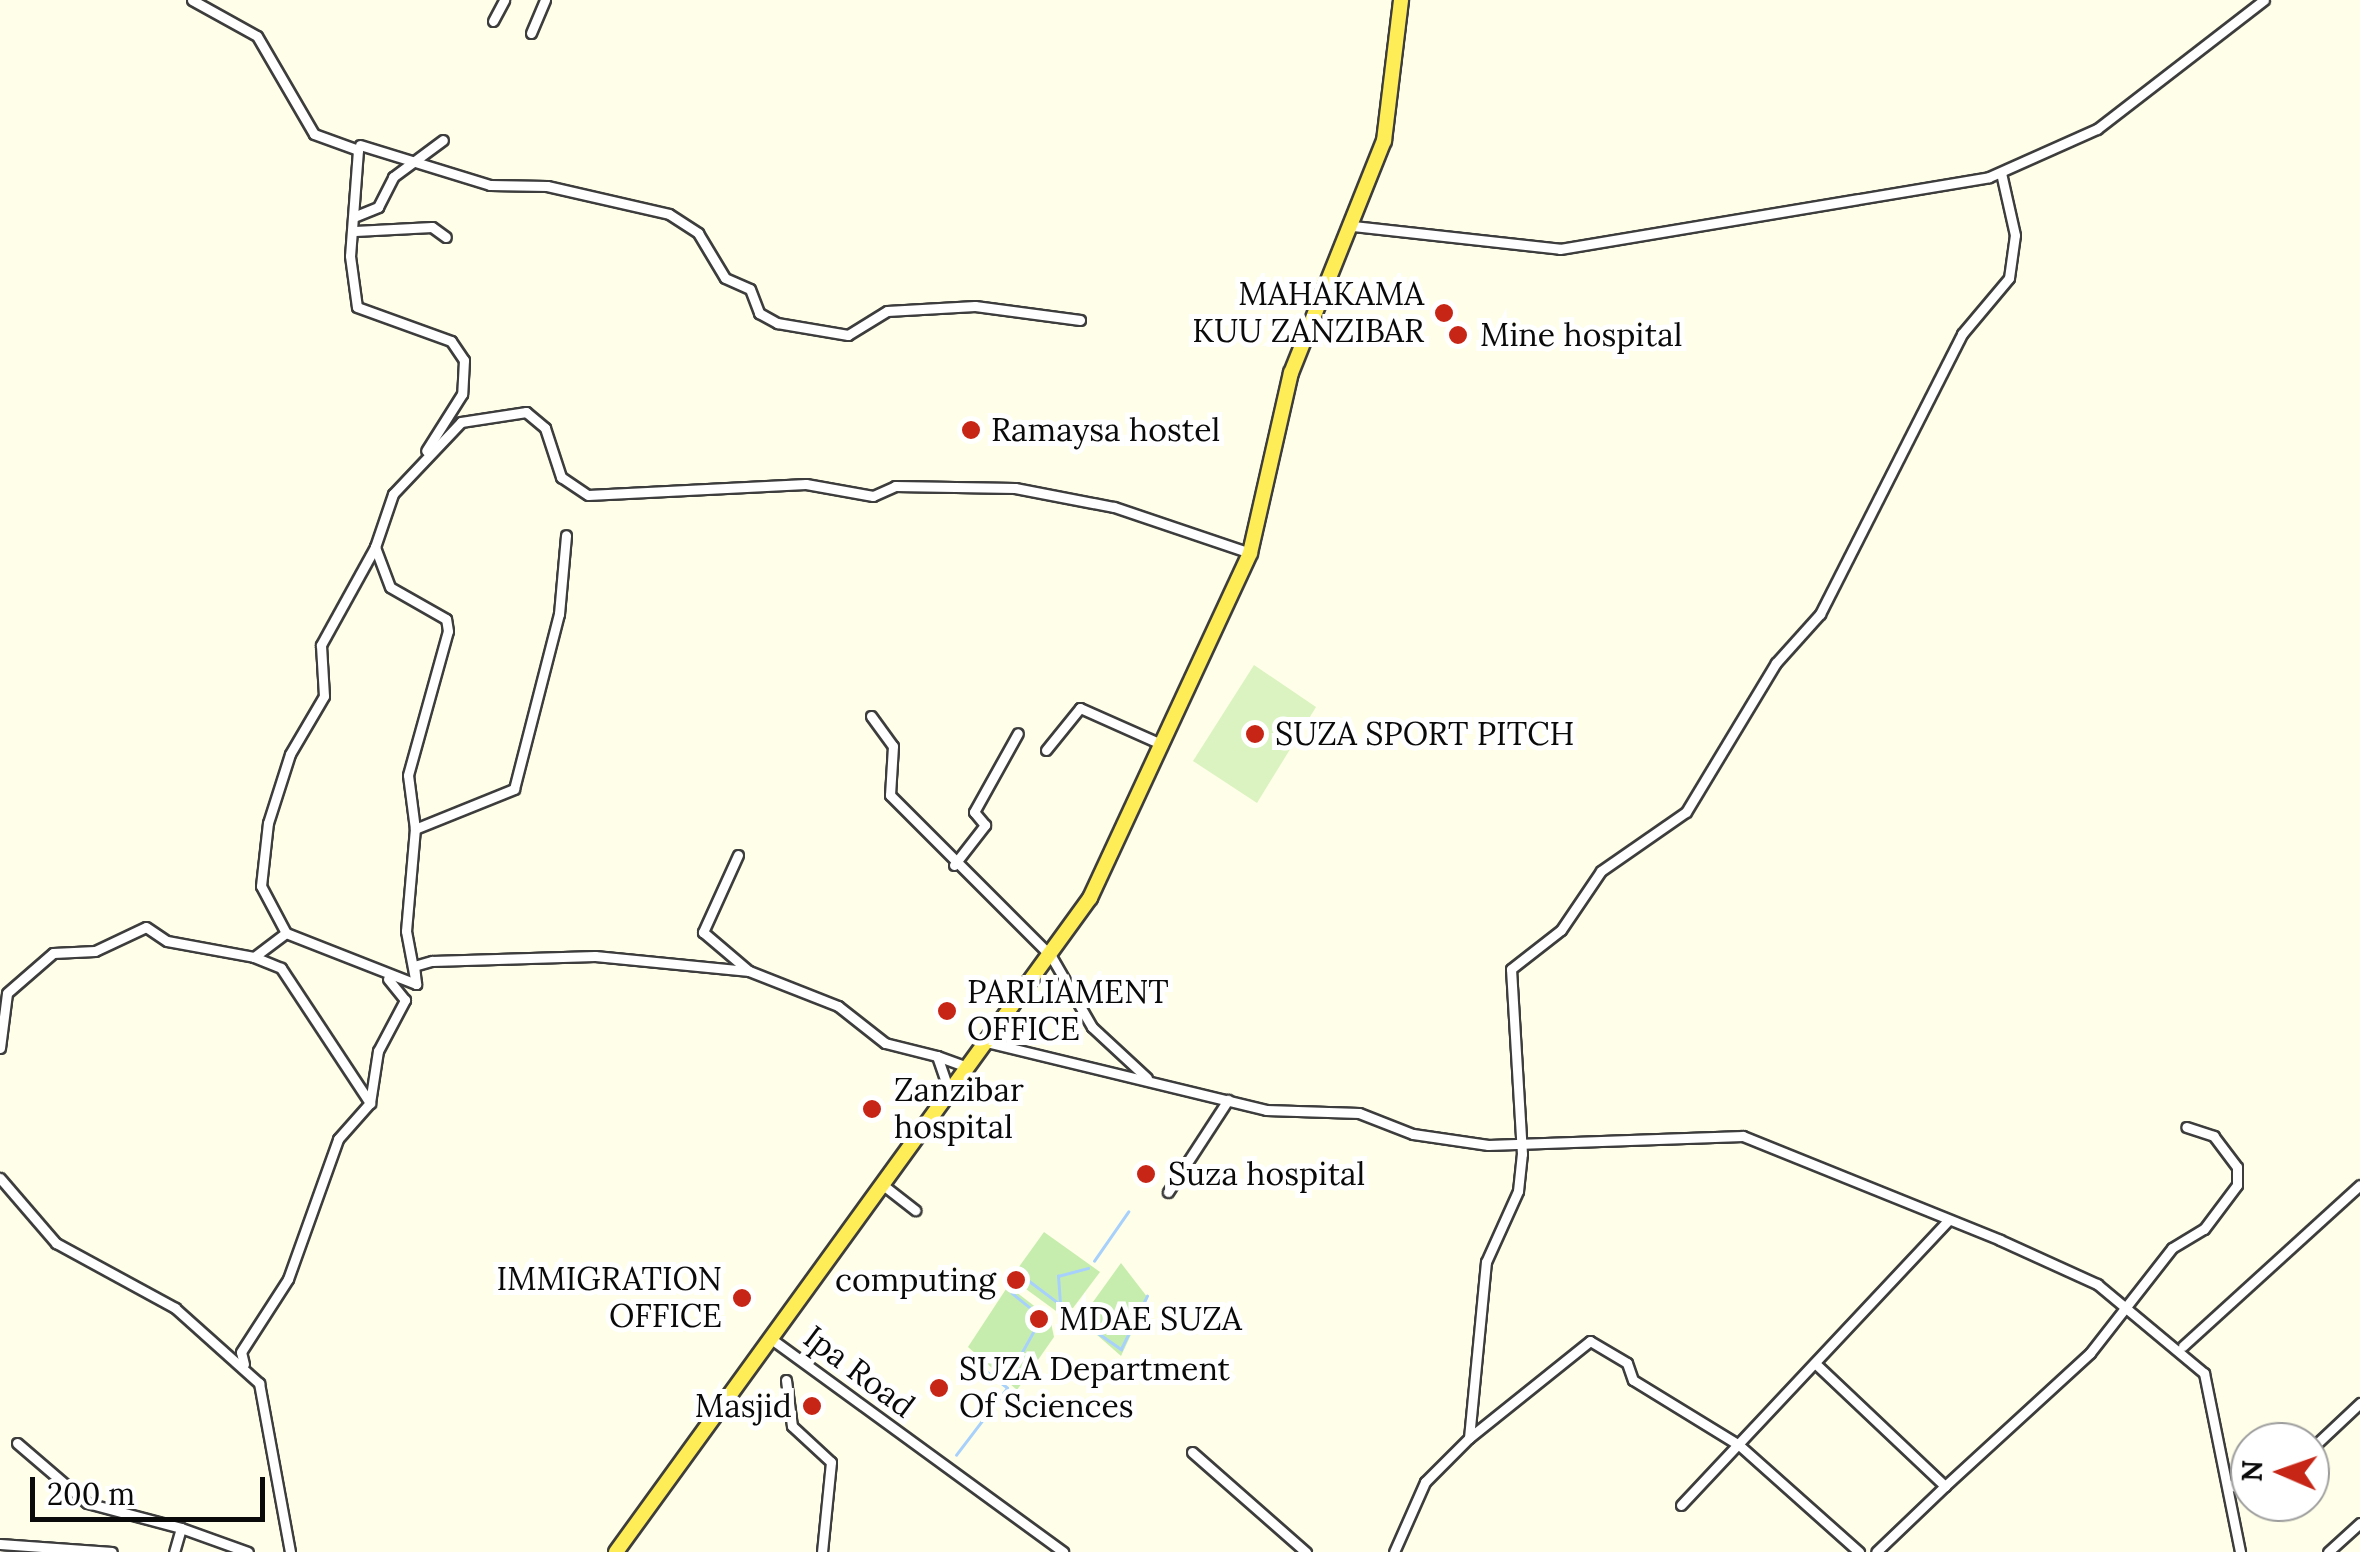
<!DOCTYPE html>
<style>
body{margin:0}
#map{position:relative;width:2360px;height:1552px;overflow:hidden;background:#fffee8;font-family:Lora,serif}
div>[style]{position:absolute}
.green>*{inset:0;background:#c6edae}
.pitch>*{inset:0;background:#dbf3c1}
.stream>*{height:2.5px;margin:-1.25px;padding:0 1.25px;transform-origin:1.25px;border-radius:1.25px;background:#a7d1fc}
.roads{filter:drop-shadow(2px 0 #3d3d3d) drop-shadow(-2px 0 #3d3d3d) drop-shadow(0 2px #3d3d3d) drop-shadow(0 -2px #3d3d3d)}
.minor>*{height:9px;margin:-4.5px;padding:0 4.5px;transform-origin:4.5px;border-radius:4.5px;background:#fff}
.primary>*{height:14px;margin:-7px;padding:0 7px;transform-origin:7px;border-radius:7px;background:#ffed58}
.dots>*{width:28px;height:28px;translate:-50% -50%;box-sizing:border-box;border:5px solid #fff;border-radius:50%}
span{translate:-50% -50%;white-space:nowrap;text-align:center;line-height:1.15;-webkit-text-stroke:10px #fff;paint-order:stroke}
.poi-label{font-size:32px;color:#0a0a0a}
.right{translate:-100% -50%;text-align:right}
.left{translate:0 -50%;text-align:left}
.street-label{font-size:32px;color:#0a0a0a}
.north{position:absolute;left:2230px;top:1422px;width:100px;height:100px;box-sizing:border-box;background:#fff;border:2px solid #9d9d9d;border-radius:50%;rotate:272deg;font-size:28px;font-weight:700;line-height:40px;text-align:center;color:#0a0a0a}
.north::after{content:'';display:block;margin:auto;width:35px;height:45px;background:#c72616;clip-path:polygon(50% 0,100% 100%,50% 72%,0 100%)}
.scale{position:absolute;left:30px;top:1477px;width:235px;height:45px;box-sizing:border-box;border:5px solid #0a0a0a;border-top:0;padding-left:12px;font-size:30px;line-height:35px;white-space:nowrap;color:#0a0a0a;-webkit-text-stroke:8px #fff;paint-order:stroke}
</style>
<div id="map">
<div class="green">
<i style="clip-path:polygon(1044px 1232px,1100px 1272px,1073px 1308px,1056px 1311px,1011px 1278px)"></i>
<i style="clip-path:polygon(1121px 1263px,1148px 1298px,1121px 1356px,1080px 1320px)"></i>
<i style="clip-path:polygon(1008px 1286px,1050px 1318px,1054px 1337px,1017px 1390px,968px 1347px)"></i>
</div>
<div class="pitch">
<i style="clip-path:polygon(1254px 665px,1316px 707px,1257px 803px,1193px 761px)"></i>
</div>
<div class="stream">
<i style="left:1094px;top:1261px;width:60px;rotate:-55.2deg"></i>
<i style="left:1028px;top:1280px;width:40px;rotate:37deg"></i>
<i style="left:1060px;top:1304px;width:28px;rotate:-94deg"></i>
<i style="left:1058px;top:1276px;width:31px;rotate:-15deg"></i>
<i style="left:1012px;top:1293px;width:38px;rotate:39deg"></i>
<i style="left:1042px;top:1317px;width:64px;rotate:119deg"></i>
<i style="left:1011px;top:1373px;width:12px;rotate:-9deg"></i>
<i style="left:1091px;top:1328px;width:37px;rotate:35deg"></i>
<i style="left:1121px;top:1349px;width:59px;rotate:-63.9deg"></i>
<i style="left:956px;top:1455px;width:84px;rotate:-52.7deg"></i>
<i style="left:1007px;top:1388px;width:41px;rotate:-142deg"></i>
</div>
<div class="roads">
<div class="minor">
<i style="left:192px;top:0;width:74px;rotate:29deg"></i>
<i style="left:257px;top:36px;width:113px;rotate:59.8deg"></i>
<i style="left:314px;top:134px;width:47px;rotate:20deg"></i>
<i style="left:358px;top:150px;width:106px;rotate:94.3deg"></i>
<i style="left:350px;top:256px;width:51px;rotate:82.2deg"></i>
<i style="left:357px;top:307px;width:100px;rotate:19.9deg"></i>
<i style="left:451px;top:341px;width:23px;rotate:56deg"></i>
<i style="left:464px;top:360px;width:34px;rotate:93deg"></i>
<i style="left:462px;top:394px;width:67px;rotate:122.3deg"></i>
<i style="left:493px;top:21px;width:24px;rotate:-62deg"></i>
<i style="left:531px;top:33px;width:36px;rotate:-67deg"></i>
<i style="left:360px;top:145px;width:136px;rotate:17.1deg"></i>
<i style="left:490px;top:185px;width:57px;rotate:1deg"></i>
<i style="left:547px;top:186px;width:125px;rotate:12.9deg"></i>
<i style="left:669px;top:214px;width:35px;rotate:33deg"></i>
<i style="left:698px;top:233px;width:52px;rotate:59deg"></i>
<i style="left:725px;top:278px;width:27px;rotate:24deg"></i>
<i style="left:750px;top:289px;width:26px;rotate:69deg"></i>
<i style="left:759px;top:313px;width:21px;rotate:29deg"></i>
<i style="left:777px;top:323px;width:72px;rotate:9.6deg"></i>
<i style="left:848px;top:335px;width:46px;rotate:-31.6deg"></i>
<i style="left:887px;top:311px;width:88px;rotate:-3.3deg"></i>
<i style="left:975px;top:306px;width:106px;rotate:7.6deg"></i>
<i style="left:356px;top:216px;width:24px;rotate:-22deg"></i>
<i style="left:378px;top:207px;width:34px;rotate:-63deg"></i>
<i style="left:393px;top:177px;width:62px;rotate:-36.5deg"></i>
<i style="left:1353px;top:226px;width:208px;rotate:6.3deg"></i>
<i style="left:1560px;top:249px;width:435px;rotate:-9.5deg"></i>
<i style="left:1989px;top:177px;width:118px;rotate:-24deg"></i>
<i style="left:2097px;top:129px;width:211px;rotate:-37.7deg"></i>
<i style="left:355px;top:231px;width:77px;rotate:-3deg"></i>
<i style="left:432px;top:227px;width:17px;rotate:36deg"></i>
<i style="left:871px;top:716px;width:37px;rotate:54deg"></i>
<i style="left:893px;top:746px;width:49px;rotate:93.5deg"></i>
<i style="left:890px;top:795px;width:228px;rotate:45deg"></i>
<i style="left:1051px;top:956px;width:82px;rotate:60deg"></i>
<i style="left:1092px;top:1027px;width:75px;rotate:42.8deg"></i>
<i style="left:1046px;top:750px;width:54px;rotate:-51deg"></i>
<i style="left:1080px;top:708px;width:89px;rotate:24deg"></i>
<i style="left:415px;top:829px;width:107px;rotate:-22deg"></i>
<i style="left:514px;top:789px;width:181px;rotate:-75.6deg"></i>
<i style="left:559px;top:614px;width:79px;rotate:-84.9deg"></i>
<i style="left:738px;top:855px;width:85px;rotate:114.4deg"></i>
<i style="left:703px;top:932px;width:60px;rotate:40.3deg"></i>
<i style="left:954px;top:865px;width:51px;rotate:-52.2deg"></i>
<i style="left:985px;top:825px;width:17px;rotate:-130deg"></i>
<i style="left:974px;top:812px;width:90px;rotate:-60.9deg"></i>
<i style="left:286px;top:933px;width:53px;rotate:-118deg"></i>
<i style="left:261px;top:886px;width:63px;rotate:-83.7deg"></i>
<i style="left:268px;top:823px;width:72px;rotate:-72.3deg"></i>
<i style="left:290px;top:754px;width:67px;rotate:-59.6deg"></i>
<i style="left:324px;top:696px;width:51px;rotate:-93.4deg"></i>
<i style="left:321px;top:645px;width:112px;rotate:-61.1deg"></i>
<i style="left:254px;top:957px;width:29px;rotate:22deg"></i>
<i style="left:281px;top:968px;width:162px;rotate:56.6deg"></i>
<i style="left:416px;top:984px;width:54px;rotate:-100.7deg"></i>
<i style="left:406px;top:931px;width:102px;rotate:-85deg"></i>
<i style="left:415px;top:829px;width:54px;rotate:-97.4deg"></i>
<i style="left:408px;top:775px;width:149px;rotate:-74.5deg"></i>
<i style="left:448px;top:631px;width:12px;rotate:-99deg"></i>
<i style="left:446px;top:619px;width:64px;rotate:-150.3deg"></i>
<i style="left:390px;top:587px;width:43px;rotate:-110.6deg"></i>
<i style="left:375px;top:547px;width:56px;rotate:-71.2deg"></i>
<i style="left:393px;top:494px;width:99px;rotate:-46.6deg"></i>
<i style="left:461px;top:422px;width:66px;rotate:-8.7deg"></i>
<i style="left:526px;top:412px;width:25px;rotate:40deg"></i>
<i style="left:545px;top:428px;width:52px;rotate:71.9deg"></i>
<i style="left:561px;top:477px;width:32px;rotate:34deg"></i>
<i style="left:588px;top:495px;width:218px;rotate:-2.9deg"></i>
<i style="left:806px;top:484px;width:68px;rotate:10.2deg"></i>
<i style="left:873px;top:496px;width:24px;rotate:-24deg"></i>
<i style="left:895px;top:486px;width:120px;rotate:1deg"></i>
<i style="left:1015px;top:488px;width:101px;rotate:10.9deg"></i>
<i style="left:1114px;top:507px;width:144px;rotate:18.7deg"></i>
<i style="left:990px;top:1043px;width:284px;rotate:13.6deg"></i>
<i style="left:1266px;top:1110px;width:93px;rotate:1.8deg"></i>
<i style="left:1359px;top:1113px;width:58px;rotate:21.3deg"></i>
<i style="left:1413px;top:1134px;width:76px;rotate:8.3deg"></i>
<i style="left:1488px;top:1145px;width:255px;rotate:-2deg"></i>
<i style="left:1743px;top:1136px;width:277px;rotate:22deg"></i>
<i style="left:2000px;top:1240px;width:107px;rotate:24.4deg"></i>
<i style="left:2097px;top:1284px;width:139px;rotate:39.8deg"></i>
<i style="left:2204px;top:1373px;width:183px;rotate:78.6deg"></i>
<i style="left:0;top:1048px;width:55px;rotate:-82.7deg"></i>
<i style="left:7px;top:993px;width:61px;rotate:-41deg"></i>
<i style="left:53px;top:953px;width:42px;rotate:-2.7deg"></i>
<i style="left:95px;top:951px;width:56px;rotate:-25.2deg"></i>
<i style="left:146px;top:927px;width:25px;rotate:34deg"></i>
<i style="left:167px;top:941px;width:88px;rotate:10.4deg"></i>
<i style="left:254px;top:957px;width:40px;rotate:-37deg"></i>
<i style="left:286px;top:933px;width:140px;rotate:21.4deg"></i>
<i style="left:416px;top:984px;width:18px;rotate:-96deg"></i>
<i style="left:414px;top:966px;width:19px;rotate:-16deg"></i>
<i style="left:432px;top:961px;width:163px;rotate:-1.8deg"></i>
<i style="left:595px;top:956px;width:155px;rotate:5.6deg"></i>
<i style="left:749px;top:971px;width:96px;rotate:21.5deg"></i>
<i style="left:838px;top:1006px;width:60px;rotate:38.2deg"></i>
<i style="left:885px;top:1043px;width:54px;rotate:14deg"></i>
<i style="left:937px;top:1056px;width:39px;rotate:71deg"></i>
<i style="left:937px;top:1056px;width:33px;rotate:20deg"></i>
<i style="left:0;top:1178px;width:86px;rotate:49.3deg"></i>
<i style="left:56px;top:1243px;width:136px;rotate:28.6deg"></i>
<i style="left:175px;top:1308px;width:113px;rotate:41.8deg"></i>
<i style="left:259px;top:1383px;width:172px;rotate:79.6deg"></i>
<i style="left:883px;top:1185px;width:41px;rotate:38deg"></i>
<i style="left:1168px;top:1192px;width:110px;rotate:-56.9deg"></i>
<i style="left:770px;top:1338px;width:363px;rotate:36.1deg"></i>
<i style="left:2183px;top:1346px;width:239px;rotate:-42.3deg"></i>
<i style="left:244px;top:1364px;width:12px;rotate:-104deg"></i>
<i style="left:241px;top:1352px;width:87px;rotate:-57.2deg"></i>
<i style="left:288px;top:1279px;width:149px;rotate:-70.3deg"></i>
<i style="left:338px;top:1139px;width:48px;rotate:-48.4deg"></i>
<i style="left:370px;top:1103px;width:53px;rotate:-81.3deg"></i>
<i style="left:378px;top:1051px;width:58px;rotate:-62.1deg"></i>
<i style="left:405px;top:1000px;width:27px;rotate:-129deg"></i>
<i style="left:1818px;top:1366px;width:175px;rotate:43.4deg"></i>
<i style="left:1945px;top:1486px;width:95px;rotate:136.3deg"></i>
<i style="left:786px;top:1380px;width:46px;rotate:82.6deg"></i>
<i style="left:792px;top:1426px;width:53px;rotate:42.7deg"></i>
<i style="left:831px;top:1462px;width:90px;rotate:95.7deg"></i>
<i style="left:1469px;top:1438px;width:155px;rotate:-38.7deg"></i>
<i style="left:1590px;top:1341px;width:43px;rotate:30.7deg"></i>
<i style="left:1627px;top:1363px;width:18px;rotate:71deg"></i>
<i style="left:1633px;top:1380px;width:124px;rotate:31.5deg"></i>
<i style="left:1739px;top:1445px;width:161px;rotate:41.7deg"></i>
<i style="left:17px;top:1443px;width:92px;rotate:40.6deg"></i>
<i style="left:87px;top:1503px;width:97px;rotate:14.9deg"></i>
<i style="left:181px;top:1528px;width:25px;rotate:106deg"></i>
<i style="left:2310px;top:1450px;width:69px;rotate:-43.2deg"></i>
<i style="left:1192px;top:1452px;width:152px;rotate:41.3deg"></i>
<i style="left:2230px;top:1485px;width:21px;rotate:19deg"></i>
<i style="left:1945px;top:1486px;width:197px;rotate:-42.5deg"></i>
<i style="left:2090px;top:1353px;width:133px;rotate:-52deg"></i>
<i style="left:2172px;top:1248px;width:37px;rotate:-31deg"></i>
<i style="left:2204px;top:1229px;width:55px;rotate:-53.1deg"></i>
<i style="left:2237px;top:1185px;width:18px;rotate:-90deg"></i>
<i style="left:2237px;top:1167px;width:39px;rotate:-127deg"></i>
<i style="left:2214px;top:1136px;width:29px;rotate:-162deg"></i>
<i style="left:1681px;top:1505px;width:390px;rotate:-46.8deg"></i>
<i style="left:181px;top:1528px;width:71px;rotate:19.7deg"></i>
<i style="left:0;top:1544px;width:112px;rotate:4.1deg"></i>
<i style="left:1394px;top:1552px;width:77px;rotate:-66.1deg"></i>
<i style="left:1425px;top:1482px;width:62px;rotate:-45deg"></i>
<i style="left:1469px;top:1438px;width:177px;rotate:-84.5deg"></i>
<i style="left:1486px;top:1262px;width:78px;rotate:-65.7deg"></i>
<i style="left:1518px;top:1191px;width:37px;rotate:-84deg"></i>
<i style="left:1522px;top:1154px;width:185px;rotate:-93.4deg"></i>
<i style="left:1511px;top:969px;width:63px;rotate:-38deg"></i>
<i style="left:1561px;top:930px;width:71px;rotate:-55.9deg"></i>
<i style="left:1601px;top:871px;width:103px;rotate:-34.8deg"></i>
<i style="left:1686px;top:812px;width:174px;rotate:-58.9deg"></i>
<i style="left:1776px;top:663px;width:66px;rotate:-48.1deg"></i>
<i style="left:1820px;top:614px;width:314px;rotate:-63.1deg"></i>
<i style="left:1962px;top:334px;width:73px;rotate:-50deg"></i>
<i style="left:2009px;top:278px;width:43px;rotate:-82.1deg"></i>
<i style="left:2015px;top:235px;width:64px;rotate:-102.7deg"></i>
<i style="left:2328px;top:1552px;width:43px;rotate:-42.2deg"></i>
</div>
<div class="primary">
<i style="left:616px;top:1552px;width:808px;rotate:-54.07deg"></i>
<i style="left:1090px;top:898px;width:380px;rotate:-65.1deg"></i>
<i style="left:1250px;top:553px;width:185px;rotate:-77.2deg"></i>
<i style="left:1291px;top:373px;width:250px;rotate:-68.2deg"></i>
<i style="left:1384px;top:141px;width:142px;rotate:-83.1deg"></i>
</div>
</div>
<div class="dots">
<i style="left:1444px;top:313px;background:#c72616"></i>
<i style="left:1458px;top:335px;background:#c72616"></i>
<i style="left:971px;top:430px;background:#c72616"></i>
<i style="left:1255px;top:734px;background:#c72616"></i>
<i style="left:947px;top:1011px;background:#c72616"></i>
<i style="left:872px;top:1109px;background:#c72616"></i>
<i style="left:1146px;top:1174px;background:#c72616"></i>
<i style="left:1016px;top:1280px;background:#c72616"></i>
<i style="left:742px;top:1298px;background:#c72616"></i>
<i style="left:1039px;top:1319px;background:#c72616"></i>
<i style="left:939px;top:1388px;background:#c72616"></i>
<i style="left:812px;top:1406px;background:#c72616"></i>
</div>
<div class="poi-label">
<span class="right" style="left:1424px;top:313px">MAHAKAMA<br>KUU ZANZIBAR</span>
<span class="left" style="left:1480px;top:335px">Mine hospital</span>
<span class="left" style="left:991px;top:430px">Ramaysa hostel</span>
<span class="left" style="left:1275px;top:734px">SUZA SPORT PITCH</span>
<span class="left" style="left:967px;top:1011px">PARLIAMENT<br>OFFICE</span>
<span class="left" style="left:894px;top:1109px">Zanzibar<br>hospital</span>
<span class="left" style="left:1168px;top:1174px">Suza hospital</span>
<span class="right" style="left:722px;top:1298px">IMMIGRATION<br>OFFICE</span>
<span class="right" style="left:996px;top:1280px">computing</span>
<span class="left" style="left:1059px;top:1319px">MDAE SUZA</span>
<span class="left" style="left:959px;top:1388px">SUZA Department<br>Of Sciences</span>
<span class="right" style="left:792px;top:1406px">Masjid</span>
</div>
<div class="street-label">
<span style="left:859px;top:1372px;rotate:37deg">Ipa Road</span>
</div>
<div class="north">N</div>
<div class="scale">200 m</div>
</div>
